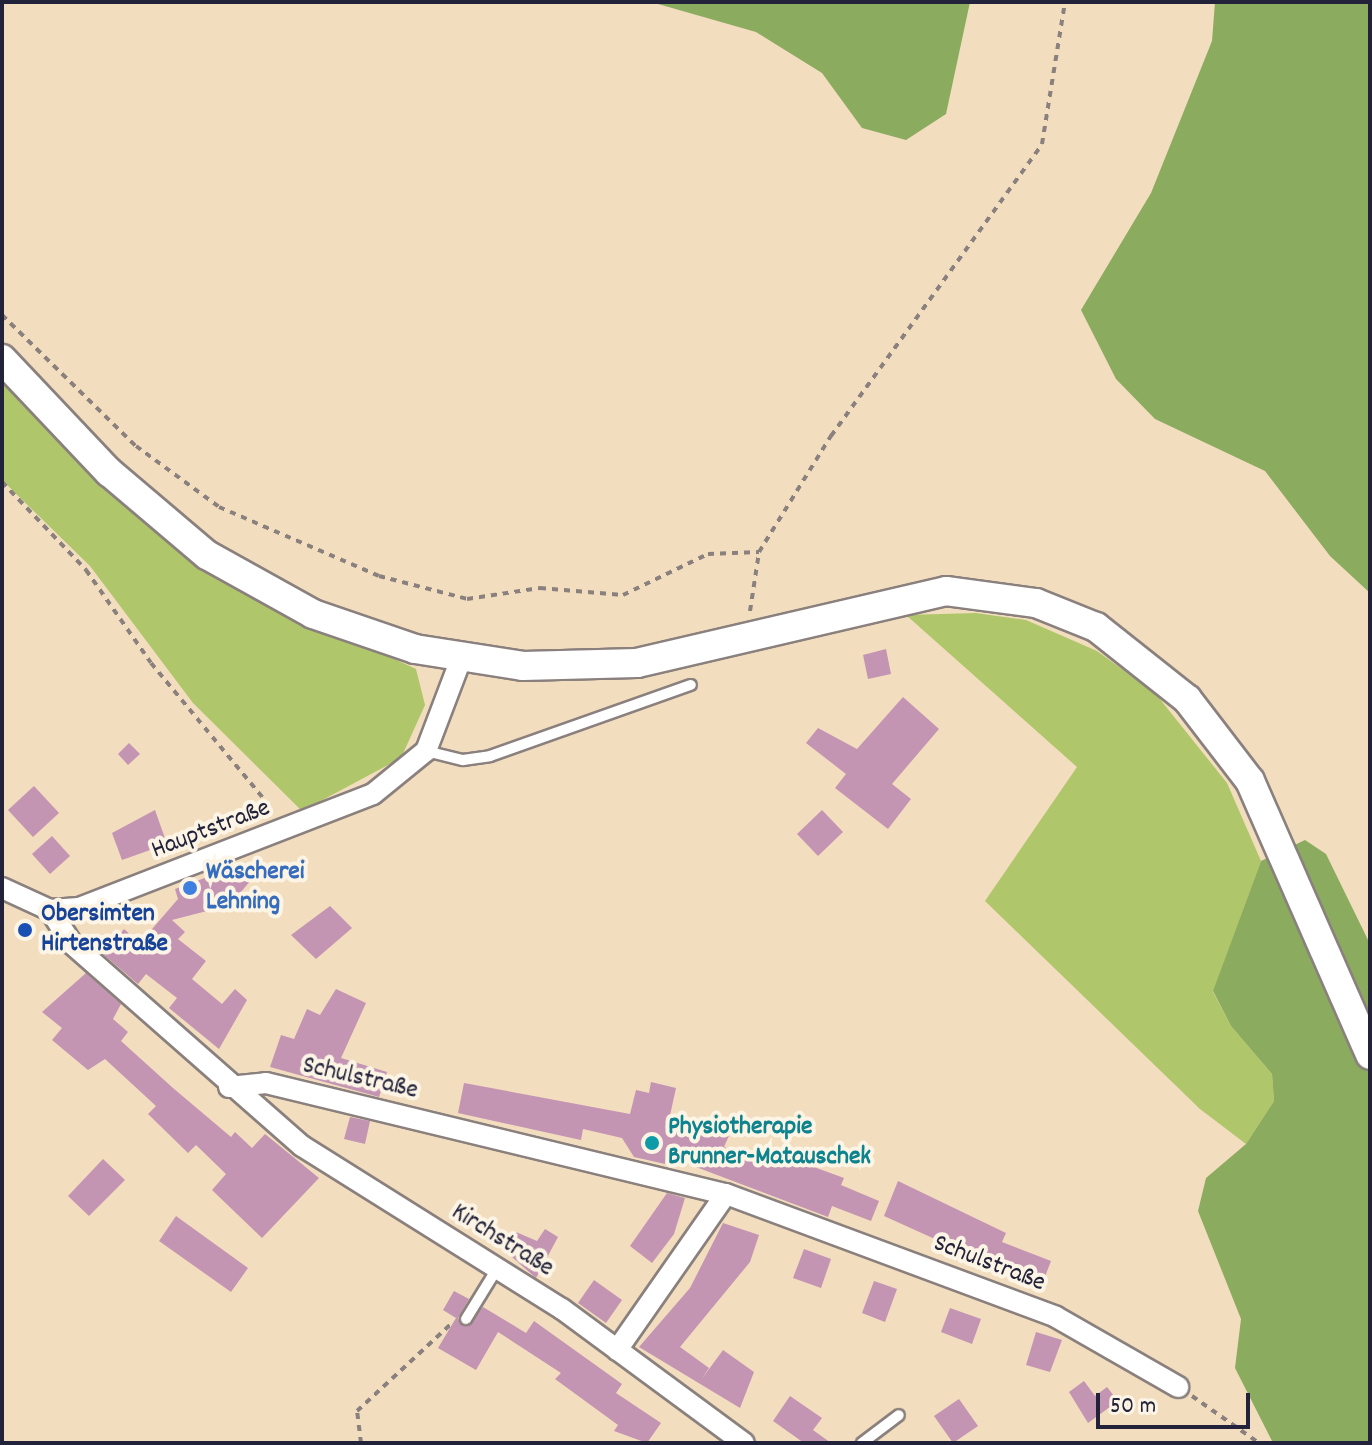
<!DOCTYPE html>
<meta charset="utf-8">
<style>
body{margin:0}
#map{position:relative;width:1372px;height:1445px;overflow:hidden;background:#f2ddbf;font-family:Dekko,sans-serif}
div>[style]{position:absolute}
.green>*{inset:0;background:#afc66a}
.forest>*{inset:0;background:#8bab5e}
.building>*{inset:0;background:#c494b3}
.path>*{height:4px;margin-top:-2px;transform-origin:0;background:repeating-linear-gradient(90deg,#8a807d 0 6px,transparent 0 12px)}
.roads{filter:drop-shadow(2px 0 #8a807d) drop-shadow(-2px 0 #8a807d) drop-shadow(0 2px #8a807d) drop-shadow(0 -2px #8a807d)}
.lane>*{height:10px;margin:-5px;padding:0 5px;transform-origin:5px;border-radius:5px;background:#fff}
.street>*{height:20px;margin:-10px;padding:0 10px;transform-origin:10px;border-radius:10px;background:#fff}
.secondary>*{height:28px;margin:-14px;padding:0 14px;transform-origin:14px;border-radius:14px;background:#fff}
.dots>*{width:22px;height:22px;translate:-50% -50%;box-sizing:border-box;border:4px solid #fcf5e5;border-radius:50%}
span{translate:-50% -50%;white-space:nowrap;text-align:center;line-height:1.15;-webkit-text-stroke:8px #fcf5e5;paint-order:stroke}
.street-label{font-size:26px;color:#22223b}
.shop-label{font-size:26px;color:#366cbe;font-weight:700}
.left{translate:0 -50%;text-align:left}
.transit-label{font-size:26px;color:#164399;font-weight:700}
.culture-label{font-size:26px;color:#0d838f;font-weight:700}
.frame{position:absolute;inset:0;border:4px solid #22223b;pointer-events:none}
.scale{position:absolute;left:1096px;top:1393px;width:154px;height:36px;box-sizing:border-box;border:4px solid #22223b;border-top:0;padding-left:10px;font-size:24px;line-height:28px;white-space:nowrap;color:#22223b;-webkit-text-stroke:6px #fcf5e5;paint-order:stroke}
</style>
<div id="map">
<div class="green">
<i style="clip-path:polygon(2px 373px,238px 586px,416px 669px,425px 705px,401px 758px,302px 811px,193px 703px,90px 566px,2px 480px)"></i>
<i style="clip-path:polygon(976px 613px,1026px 620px,1097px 651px,1155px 693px,1227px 783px,1261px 861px,1213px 992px,1231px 1026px,1272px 1074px,1274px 1101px,1246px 1144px,1200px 1109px,985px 901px,1077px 767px,906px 615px)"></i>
</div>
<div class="forest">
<i style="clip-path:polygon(651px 2px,970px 2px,946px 114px,906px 140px,862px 128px,822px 73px,756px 32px)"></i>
<i style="clip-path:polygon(1215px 2px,1370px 2px,1370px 593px,1330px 556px,1265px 471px,1155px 419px,1116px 379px,1081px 310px,1151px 193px,1212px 41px)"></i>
<i style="clip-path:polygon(1305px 840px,1326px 854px,1370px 944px,1370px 1443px,1273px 1443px,1235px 1368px,1241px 1319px,1198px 1211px,1206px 1178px,1246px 1144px,1274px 1101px,1272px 1074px,1231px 1026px,1213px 991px,1261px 861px)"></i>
</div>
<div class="building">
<i style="clip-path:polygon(886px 649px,891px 674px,868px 679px,863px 655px)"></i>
<i style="clip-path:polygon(903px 697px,939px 729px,892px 784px,911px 799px,888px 829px,835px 788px,846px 774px,806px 743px,818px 728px,857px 749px)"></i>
<i style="clip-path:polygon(129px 743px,140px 754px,128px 765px,118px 754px)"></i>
<i style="clip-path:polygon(34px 786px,59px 813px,33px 837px,8px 810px)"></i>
<i style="clip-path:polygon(155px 810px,167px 844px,122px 860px,112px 833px)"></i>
<i style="clip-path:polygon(822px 810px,843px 832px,818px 856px,797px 834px)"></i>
<i style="clip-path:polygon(52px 836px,70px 856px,50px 874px,32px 854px)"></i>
<i style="clip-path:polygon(245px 863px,251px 880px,230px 905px,172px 920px,185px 932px,178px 939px,206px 961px,192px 979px,222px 1004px,235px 989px,247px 1000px,219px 1049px,169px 1008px,177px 998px,146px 974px,138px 984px,103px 954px,124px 929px,140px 943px,178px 899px,175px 889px)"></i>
<i style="clip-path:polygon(330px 906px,352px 928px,316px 959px,291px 935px)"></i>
<i style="clip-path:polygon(86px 973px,121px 1004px,113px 1019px,128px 1032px,121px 1041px,173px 1088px,231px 1137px,235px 1132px,252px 1148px,265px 1134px,319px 1178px,262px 1238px,212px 1190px,226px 1174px,196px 1145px,188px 1153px,148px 1114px,156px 1106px,105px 1059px,88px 1070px,52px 1040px,62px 1028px,42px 1012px)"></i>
<i style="clip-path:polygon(336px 989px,366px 1003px,341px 1058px,387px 1072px,379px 1097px,270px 1067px,281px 1035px,294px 1039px,307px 1009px,320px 1015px)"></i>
<i style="clip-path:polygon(651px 1082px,676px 1088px,669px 1120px,702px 1133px,716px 1125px,731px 1131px,724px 1147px,767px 1164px,773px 1152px,844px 1178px,841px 1185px,879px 1201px,871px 1221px,832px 1206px,828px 1217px,667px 1156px,665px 1164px,634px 1157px,622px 1138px,583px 1129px,581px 1140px,458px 1113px,464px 1083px,630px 1114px,636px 1090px,649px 1093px)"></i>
<i style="clip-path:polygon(350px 1117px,370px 1121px,365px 1144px,344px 1139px)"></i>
<i style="clip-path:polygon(103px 1159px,125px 1180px,89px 1216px,68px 1196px)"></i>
<i style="clip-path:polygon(898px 1181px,1006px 1233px,1002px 1242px,1051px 1261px,1041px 1287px,884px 1216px)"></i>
<i style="clip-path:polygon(667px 1193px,685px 1198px,674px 1234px,652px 1263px,630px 1246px)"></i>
<i style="clip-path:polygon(176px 1216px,248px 1268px,231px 1292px,159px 1241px)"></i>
<i style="clip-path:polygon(723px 1223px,759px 1235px,750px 1262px,680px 1347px,709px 1368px,701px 1380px,723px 1350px,754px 1372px,740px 1408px,639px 1347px,690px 1288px)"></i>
<i style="clip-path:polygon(545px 1229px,558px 1237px,536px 1278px,505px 1251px,516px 1232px,537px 1241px)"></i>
<i style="clip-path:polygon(804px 1249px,831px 1259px,821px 1288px,793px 1278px)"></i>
<i style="clip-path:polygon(594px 1280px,622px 1300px,606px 1323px,578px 1303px)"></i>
<i style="clip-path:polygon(874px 1281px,897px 1289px,885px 1322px,862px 1313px)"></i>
<i style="clip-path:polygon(454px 1291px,469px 1299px,458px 1318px,463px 1326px,483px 1307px,526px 1333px,534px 1321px,622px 1384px,616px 1393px,661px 1423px,647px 1443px,614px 1431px,618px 1425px,555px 1379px,561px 1373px,498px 1332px,476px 1370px,438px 1348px,456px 1318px,443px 1310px)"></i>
<i style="clip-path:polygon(950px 1308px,981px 1319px,972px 1344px,941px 1332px)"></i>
<i style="clip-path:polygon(1036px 1332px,1062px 1340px,1050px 1372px,1026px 1365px)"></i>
<i style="clip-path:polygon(1084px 1381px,1095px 1396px,1107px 1387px,1118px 1401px,1088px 1423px,1069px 1392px)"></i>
<i style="clip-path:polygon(790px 1396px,822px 1418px,813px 1430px,831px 1443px,804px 1443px,773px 1421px)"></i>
<i style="clip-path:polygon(959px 1399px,978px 1426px,953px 1443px,934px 1416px)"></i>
</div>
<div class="path">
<i style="left:2px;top:315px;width:187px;rotate:44.4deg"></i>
<i style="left:136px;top:446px;width:103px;rotate:36.3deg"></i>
<i style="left:219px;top:507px;width:174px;rotate:23.3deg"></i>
<i style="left:379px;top:576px;width:91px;rotate:14.6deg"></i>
<i style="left:467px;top:599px;width:74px;rotate:-8.6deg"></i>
<i style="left:540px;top:588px;width:83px;rotate:4.8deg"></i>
<i style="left:623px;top:595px;width:94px;rotate:-25.8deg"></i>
<i style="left:708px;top:554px;width:51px;rotate:-2.2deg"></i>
<i style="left:2px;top:482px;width:122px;rotate:46.3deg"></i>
<i style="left:86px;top:570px;width:113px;rotate:55deg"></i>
<i style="left:151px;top:663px;width:192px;rotate:50.3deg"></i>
<i style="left:759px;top:552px;width:137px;rotate:-58.2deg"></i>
<i style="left:831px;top:436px;width:360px;rotate:-54.1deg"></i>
<i style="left:1042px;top:144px;width:144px;rotate:-80.8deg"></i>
<i style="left:750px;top:611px;width:60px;rotate:-81.3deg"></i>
<i style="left:1192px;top:1396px;width:82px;rotate:35deg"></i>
<i style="left:361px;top:1443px;width:32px;rotate:-97deg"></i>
<i style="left:357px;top:1411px;width:131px;rotate:-42.8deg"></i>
</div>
<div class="roads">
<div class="lane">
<i style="left:426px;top:751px;width:38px;rotate:14deg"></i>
<i style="left:463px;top:760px;width:27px;rotate:-8deg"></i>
<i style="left:490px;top:756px;width:213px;rotate:-19.5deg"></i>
<i style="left:466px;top:1319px;width:61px;rotate:-58.4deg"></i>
<i style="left:862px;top:1443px;width:46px;rotate:-37.1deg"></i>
</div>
<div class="street">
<i style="left:2px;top:888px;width:53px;rotate:24.6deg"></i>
<i style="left:50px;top:910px;width:29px;rotate:-4deg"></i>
<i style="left:79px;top:908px;width:315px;rotate:-21.2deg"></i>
<i style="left:373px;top:794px;width:68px;rotate:-39.1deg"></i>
<i style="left:426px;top:751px;width:98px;rotate:-69.2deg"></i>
<i style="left:50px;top:910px;width:40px;rotate:57.1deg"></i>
<i style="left:72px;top:944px;width:306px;rotate:41.3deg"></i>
<i style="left:302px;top:1146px;width:307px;rotate:32.1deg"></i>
<i style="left:562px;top:1309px;width:226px;rotate:36.4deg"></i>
<i style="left:229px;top:1087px;width:37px;rotate:-6deg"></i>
<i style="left:266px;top:1083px;width:473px;rotate:13.6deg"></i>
<i style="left:726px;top:1194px;width:352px;rotate:20.4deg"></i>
<i style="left:1056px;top:1317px;width:141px;rotate:29.8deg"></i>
<i style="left:617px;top:1350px;width:190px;rotate:-55.1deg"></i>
</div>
<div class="secondary">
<i style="left:2px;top:359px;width:156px;rotate:46.6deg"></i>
<i style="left:109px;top:472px;width:128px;rotate:40.3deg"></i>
<i style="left:207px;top:555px;width:121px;rotate:29.1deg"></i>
<i style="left:313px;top:614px;width:108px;rotate:18.9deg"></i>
<i style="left:415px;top:649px;width:109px;rotate:8.9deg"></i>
<i style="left:523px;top:666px;width:114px;rotate:-1.5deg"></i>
<i style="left:637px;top:663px;width:317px;rotate:-13.1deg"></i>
<i style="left:946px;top:591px;width:91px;rotate:7.6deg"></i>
<i style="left:1036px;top:603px;width:65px;rotate:21.8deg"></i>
<i style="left:1096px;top:627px;width:116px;rotate:38.4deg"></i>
<i style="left:1187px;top:699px;width:103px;rotate:52.5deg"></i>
<i style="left:1250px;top:781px;width:299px;rotate:66.3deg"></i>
</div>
</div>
<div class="dots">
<i style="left:190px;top:888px;background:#3f7fe0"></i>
<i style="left:25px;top:930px;background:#1a4fb4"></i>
<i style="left:652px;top:1143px;background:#0f9aa8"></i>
</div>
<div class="street-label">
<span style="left:211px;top:830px;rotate:-21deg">Hauptstraße</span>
<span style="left:360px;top:1079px;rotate:13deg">Schulstraße</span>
<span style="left:502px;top:1241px;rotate:32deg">Kirchstraße</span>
<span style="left:989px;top:1264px;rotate:21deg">Schulstraße</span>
</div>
<div class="shop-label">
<span class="left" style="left:206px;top:888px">Wäscherei<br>Lehning</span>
</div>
<div class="transit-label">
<span class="left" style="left:41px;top:930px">Obersimten<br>Hirtenstraße</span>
</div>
<div class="culture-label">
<span class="left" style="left:668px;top:1143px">Physiotherapie<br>Brunner-Matauschek</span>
</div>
<div class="frame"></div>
<div class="scale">50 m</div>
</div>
